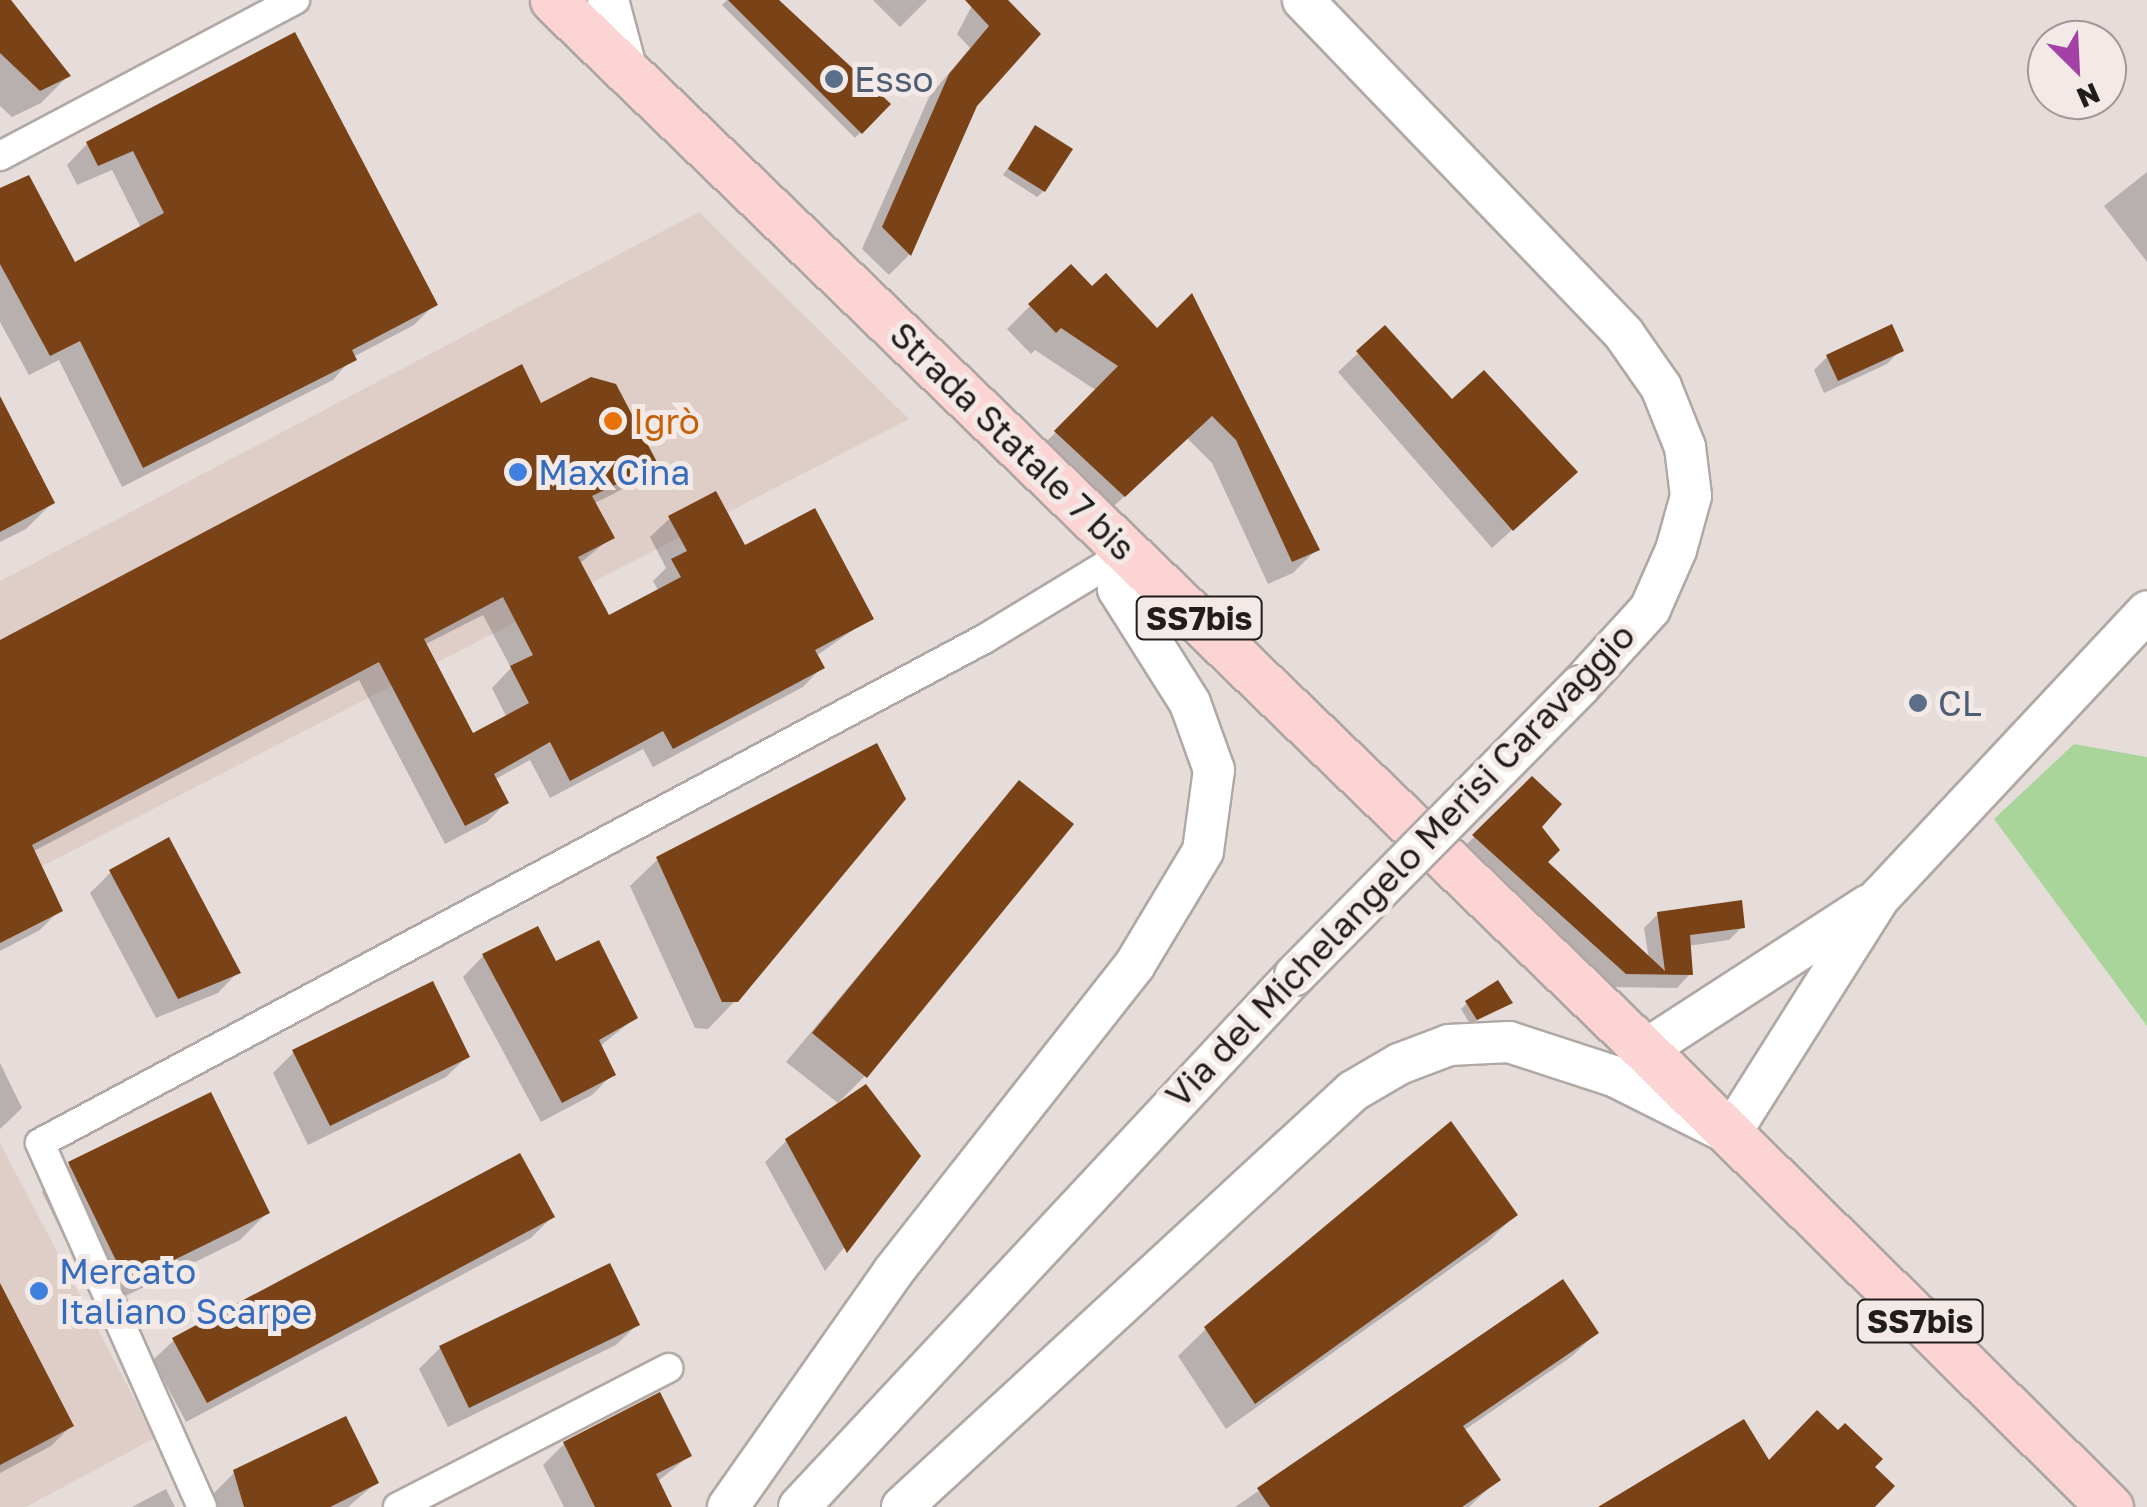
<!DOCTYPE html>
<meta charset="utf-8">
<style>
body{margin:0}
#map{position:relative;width:2147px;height:1507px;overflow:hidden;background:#e6ddda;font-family:"Golos Text",sans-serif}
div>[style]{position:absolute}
.built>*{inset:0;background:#dfcec8}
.green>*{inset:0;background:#a9d59b}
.shadow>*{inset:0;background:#0003}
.building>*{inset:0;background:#794217}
.roads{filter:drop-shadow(2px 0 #b0a8a5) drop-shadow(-2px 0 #b0a8a5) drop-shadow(0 2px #b0a8a5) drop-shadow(0 -2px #b0a8a5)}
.street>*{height:28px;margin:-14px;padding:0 14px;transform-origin:14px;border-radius:14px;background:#fff}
.secondary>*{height:40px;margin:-20px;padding:0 20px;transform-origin:20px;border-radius:20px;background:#fff}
.primary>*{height:45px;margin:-22.5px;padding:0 22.5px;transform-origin:22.5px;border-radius:22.5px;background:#fdd4d4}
.bridges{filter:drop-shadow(2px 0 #b0a8a5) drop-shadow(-2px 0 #b0a8a5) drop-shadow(0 2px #b0a8a5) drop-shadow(0 -2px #b0a8a5)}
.secondary-bridge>*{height:40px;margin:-20px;padding:0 20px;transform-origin:20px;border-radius:20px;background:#fff}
.dots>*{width:28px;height:28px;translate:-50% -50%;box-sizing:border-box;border:5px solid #f3eae7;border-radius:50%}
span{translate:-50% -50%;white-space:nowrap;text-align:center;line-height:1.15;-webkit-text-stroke:10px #f3eae7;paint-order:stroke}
.shield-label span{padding:2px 8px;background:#f3eae7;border:2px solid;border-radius:8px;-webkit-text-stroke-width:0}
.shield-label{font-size:32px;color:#201d1c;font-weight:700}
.service-label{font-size:35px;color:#4e5e75}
.left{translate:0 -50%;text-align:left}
.food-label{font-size:35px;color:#c56008}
.street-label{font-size:35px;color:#201d1c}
.shop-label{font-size:35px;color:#366cbe}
.north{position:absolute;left:2027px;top:20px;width:100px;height:100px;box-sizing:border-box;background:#f3eae7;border:2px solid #9f9896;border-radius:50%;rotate:156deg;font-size:28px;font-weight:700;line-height:40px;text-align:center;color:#201d1c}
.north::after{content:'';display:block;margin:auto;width:35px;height:45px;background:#a341a7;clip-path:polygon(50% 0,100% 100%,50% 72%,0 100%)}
</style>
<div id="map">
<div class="built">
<i style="clip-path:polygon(699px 212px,909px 419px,0 888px,0 581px)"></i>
<i style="clip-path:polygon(0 1143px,155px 1438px,26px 1507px,0 1507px)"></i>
</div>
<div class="green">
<i style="clip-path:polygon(2074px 744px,2147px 757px,2147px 1026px,1994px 819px)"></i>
</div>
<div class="shadow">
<i style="clip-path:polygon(0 0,8px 0,68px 76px,41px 103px,12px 117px,0 106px)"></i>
<i style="clip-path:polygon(727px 0,776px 0,887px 105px,855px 138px,722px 5px)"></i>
<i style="clip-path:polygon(873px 0,927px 0,900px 27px)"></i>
<i style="clip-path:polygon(975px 0,1005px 0,975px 104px,909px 255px,889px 275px,862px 249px,929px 97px,970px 48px,957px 34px)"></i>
<i style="clip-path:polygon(294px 36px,435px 304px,414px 325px,353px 357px,333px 380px,122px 487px,59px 360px,29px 375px,0 322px,0 191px,74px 265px,141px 228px,112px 170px,77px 185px,67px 165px,87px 144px)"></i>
<i style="clip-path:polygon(1035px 128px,1044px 191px,1037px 197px,1003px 175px)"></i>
<i style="clip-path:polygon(2147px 172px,2147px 262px,2104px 206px)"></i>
<i style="clip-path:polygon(1092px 289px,1157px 331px,1317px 549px,1293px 573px,1268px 584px,1212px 463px,1187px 438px,1100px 519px,1032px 456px,1097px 391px,1035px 350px,1031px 354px,1007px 329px,1030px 306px)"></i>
<i style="clip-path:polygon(1385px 328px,1452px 403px,1555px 491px,1492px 548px,1338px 372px)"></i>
<i style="clip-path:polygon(1901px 350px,1887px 364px,1824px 393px,1814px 370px,1827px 357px)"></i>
<i style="clip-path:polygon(0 401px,52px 503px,26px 529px,0 542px)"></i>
<i style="clip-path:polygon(evenodd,540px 407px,655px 463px,635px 483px,593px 504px,612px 537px,579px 564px,608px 619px,659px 592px,653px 581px,666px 568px,650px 537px,670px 518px,744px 548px,870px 618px,816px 656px,822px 667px,803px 687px,653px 767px,643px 749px,550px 798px,530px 760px,494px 780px,506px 803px,487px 822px,445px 844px,359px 680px,32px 852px,60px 910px,40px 930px,0 951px,0 643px,540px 407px,483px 615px,511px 668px,492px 688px,507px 718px,472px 736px,424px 645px,483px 615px)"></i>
<i style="clip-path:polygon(1532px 779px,1544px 862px,1649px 960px,1644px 928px,1658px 914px,1742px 927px,1729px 940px,1688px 946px,1690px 974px,1677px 988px,1611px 987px,1461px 850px)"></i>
<i style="clip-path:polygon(1019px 783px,865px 1076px,838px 1103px,786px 1062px)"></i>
<i style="clip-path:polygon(658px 859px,736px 1000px,708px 1029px,695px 1028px,630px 886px)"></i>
<i style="clip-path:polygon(111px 872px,238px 972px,218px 993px,156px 1018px,90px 893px)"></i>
<i style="clip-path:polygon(483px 956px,555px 964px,635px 1018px,599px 1047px,613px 1074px,592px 1095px,541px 1122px,463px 977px)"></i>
<i style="clip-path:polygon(1467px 1003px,1509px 1003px,1470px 1024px,1461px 1009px)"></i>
<i style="clip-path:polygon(294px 1052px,467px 1057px,446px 1077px,308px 1145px,273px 1073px)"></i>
<i style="clip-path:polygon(0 1063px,22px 1108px,0 1129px)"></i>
<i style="clip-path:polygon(786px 1141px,918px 1156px,825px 1271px,765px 1162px)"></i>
<i style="clip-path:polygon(69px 1165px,267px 1213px,240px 1240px,99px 1309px,42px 1192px)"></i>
<i style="clip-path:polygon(1515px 1215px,1488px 1242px,1226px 1429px,1178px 1356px,1206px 1329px)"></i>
<i style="clip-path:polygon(552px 1217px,531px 1238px,186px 1422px,153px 1360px,174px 1340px)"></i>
<i style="clip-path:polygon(1562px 1283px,1596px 1333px,1571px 1357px,1463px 1431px,1498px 1479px,1469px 1507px,1235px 1507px)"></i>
<i style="clip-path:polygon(0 1289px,71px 1426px,51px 1446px,0 1473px)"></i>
<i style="clip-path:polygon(637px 1325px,616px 1345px,448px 1427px,419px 1369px,440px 1348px)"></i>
<i style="clip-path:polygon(564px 1444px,689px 1456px,657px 1482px,670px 1507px,564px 1507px,543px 1465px)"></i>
<i style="clip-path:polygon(235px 1472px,376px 1483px,348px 1507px,217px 1507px,214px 1493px)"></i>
<i style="clip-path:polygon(166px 1489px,175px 1507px,132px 1507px)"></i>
</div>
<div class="building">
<i style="clip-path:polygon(0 0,11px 0,71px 76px,40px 91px,0 53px)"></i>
<i style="clip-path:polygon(728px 0,779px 0,891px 104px,862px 134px)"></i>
<i style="clip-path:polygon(965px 0,1008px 0,1041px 34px,977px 106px,911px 256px,882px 227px,949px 74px,989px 26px)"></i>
<i style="clip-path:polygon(295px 32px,438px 305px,352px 350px,357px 360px,143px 468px,80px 341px,50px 356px,0 264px,0 188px,29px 175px,75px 262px,164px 213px,133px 151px,98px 166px,86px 142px)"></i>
<i style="clip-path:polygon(1035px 125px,1073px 149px,1045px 192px,1008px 169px)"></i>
<i style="clip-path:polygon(1071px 264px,1092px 286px,1106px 273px,1157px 328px,1192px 293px,1320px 550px,1292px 562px,1236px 440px,1212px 416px,1125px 497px,1054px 431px,1118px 366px,1061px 328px,1056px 333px,1028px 304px)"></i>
<i style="clip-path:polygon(1892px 324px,1904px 351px,1838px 381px,1826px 355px)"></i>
<i style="clip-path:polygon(1385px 325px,1452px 399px,1484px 370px,1578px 472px,1513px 531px,1356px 351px)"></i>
<i style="clip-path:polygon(evenodd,522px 364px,541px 403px,591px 377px,616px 384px,658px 464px,592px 496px,615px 538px,578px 557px,609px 615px,681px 577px,671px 559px,687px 551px,668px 516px,716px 491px,745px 545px,815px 508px,874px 619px,815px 650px,825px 668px,673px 749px,663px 731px,570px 781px,550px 742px,494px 774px,509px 803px,465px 826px,379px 662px,32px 845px,63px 911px,0 943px,0 640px,522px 364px,503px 597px,533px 655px,510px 666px,529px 703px,473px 733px,424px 639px,503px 597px)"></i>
<i style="clip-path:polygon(0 396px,55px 503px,0 532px)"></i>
<i style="clip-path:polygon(877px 743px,906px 799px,738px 1002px,722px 1002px,656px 857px)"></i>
<i style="clip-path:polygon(1532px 776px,1562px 804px,1542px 827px,1560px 850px,1548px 862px,1665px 971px,1657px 912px,1742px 900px,1745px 928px,1690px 935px,1693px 975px,1626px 974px,1472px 835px)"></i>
<i style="clip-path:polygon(1019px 780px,1074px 824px,867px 1078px,812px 1033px)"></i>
<i style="clip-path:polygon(169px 837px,241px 973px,178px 999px,109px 870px)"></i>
<i style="clip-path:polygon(538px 926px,556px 961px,599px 940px,638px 1018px,599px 1040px,616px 1075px,562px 1103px,482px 954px)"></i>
<i style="clip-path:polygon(1498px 980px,1513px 1003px,1477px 1020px,1465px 1001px)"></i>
<i style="clip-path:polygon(433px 981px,470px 1057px,330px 1126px,292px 1050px)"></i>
<i style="clip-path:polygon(866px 1084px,921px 1156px,847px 1253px,785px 1139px)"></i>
<i style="clip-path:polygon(211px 1092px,270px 1213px,127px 1283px,68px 1162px)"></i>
<i style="clip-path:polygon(1451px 1121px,1518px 1215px,1255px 1404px,1204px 1327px)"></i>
<i style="clip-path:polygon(520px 1153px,555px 1217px,207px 1403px,172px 1338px)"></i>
<i style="clip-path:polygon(610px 1263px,640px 1325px,469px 1408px,439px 1346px)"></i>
<i style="clip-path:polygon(1563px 1279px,1599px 1333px,1463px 1426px,1501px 1480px,1462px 1507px,1270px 1507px,1257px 1488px)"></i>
<i style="clip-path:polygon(0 1283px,74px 1426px,0 1465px)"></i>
<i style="clip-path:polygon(660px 1392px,692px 1456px,656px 1474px,672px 1507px,595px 1507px,563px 1442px)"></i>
<i style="clip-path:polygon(1817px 1410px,1838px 1430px,1845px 1423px,1883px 1459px,1875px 1467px,1895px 1486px,1875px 1507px,1598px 1507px,1744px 1419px,1769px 1460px)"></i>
<i style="clip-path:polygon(346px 1416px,379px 1483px,330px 1507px,244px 1507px,233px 1470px)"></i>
</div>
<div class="roads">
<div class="street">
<i style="left:0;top:156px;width:334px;rotate:-27.9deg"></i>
<i style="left:202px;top:1507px;width:398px;rotate:-114deg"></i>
<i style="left:40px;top:1143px;width:1072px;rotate:-28.09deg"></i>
<i style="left:986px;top:638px;width:167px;rotate:-31.3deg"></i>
<i style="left:398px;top:1507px;width:304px;rotate:-27.2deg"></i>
</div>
<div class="secondary">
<i style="left:608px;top:0;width:78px;rotate:75.1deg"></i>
<i style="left:1303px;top:0;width:463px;rotate:46.1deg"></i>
<i style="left:1624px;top:334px;width:65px;rotate:55.1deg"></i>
<i style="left:1661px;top:387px;width:65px;rotate:68.2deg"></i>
<i style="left:1685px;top:447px;width:49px;rotate:83deg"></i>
<i style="left:1691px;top:496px;width:56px;rotate:105.5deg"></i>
<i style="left:1676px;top:550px;width:64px;rotate:113.8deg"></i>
<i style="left:1650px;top:609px;width:104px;rotate:132.3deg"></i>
<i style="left:1645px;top:1050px;width:266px;rotate:-33deg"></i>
<i style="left:728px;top:1507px;width:287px;rotate:-54.9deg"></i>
<i style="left:893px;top:1272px;width:390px;rotate:-51.8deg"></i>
<i style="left:1134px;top:966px;width:134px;rotate:-59deg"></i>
<i style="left:1203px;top:851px;width:82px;rotate:-82.3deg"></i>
<i style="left:1214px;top:770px;width:71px;rotate:-109.7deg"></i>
<i style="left:1190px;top:703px;width:135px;rotate:-122.3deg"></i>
<i style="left:1118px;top:589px;width:40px;rotate:-74deg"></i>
<i style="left:799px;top:1507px;width:727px;rotate:-47.01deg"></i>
<i style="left:902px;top:1507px;width:614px;rotate:-42.69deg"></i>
<i style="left:1353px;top:1091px;width:53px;rotate:-30.4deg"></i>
<i style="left:1399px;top:1064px;width:53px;rotate:-20.8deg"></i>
<i style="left:1449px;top:1045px;width:60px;rotate:-2.9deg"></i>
<i style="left:1509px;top:1042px;width:113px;rotate:18.1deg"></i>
<i style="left:1616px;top:1077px;width:127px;rotate:26.6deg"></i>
<i style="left:1730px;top:1134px;width:280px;rotate:-57.7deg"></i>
<i style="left:1880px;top:897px;width:391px;rotate:-46.9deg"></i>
</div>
<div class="primary">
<i style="left:553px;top:0;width:1515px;rotate:43.88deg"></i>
<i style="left:1645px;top:1050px;width:652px;rotate:44.5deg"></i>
</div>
</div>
<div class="bridges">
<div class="secondary-bridge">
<i style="left:1295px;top:975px;width:406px;rotate:-45.4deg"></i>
</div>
</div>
<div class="dots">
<i style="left:834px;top:79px;background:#5c6f8a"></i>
<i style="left:613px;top:421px;background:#e8710a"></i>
<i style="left:518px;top:472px;background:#3f7fe0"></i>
<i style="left:1918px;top:703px;background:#5c6f8a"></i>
<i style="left:39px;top:1291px;background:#3f7fe0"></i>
</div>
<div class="shield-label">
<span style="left:1199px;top:618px">SS7bis</span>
<span style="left:1920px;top:1321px">SS7bis</span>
</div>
<div class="service-label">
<span class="left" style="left:854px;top:79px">Esso</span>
<span class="left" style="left:1938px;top:703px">CL</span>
</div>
<div class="food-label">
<span class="left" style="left:633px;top:421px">Igrò</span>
</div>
<div class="street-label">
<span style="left:1013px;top:441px;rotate:44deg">Strada Statale 7 bis</span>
<span style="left:1400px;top:865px;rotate:-46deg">Via del Michelangelo Merisi Caravaggio</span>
</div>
<div class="shop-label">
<span class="left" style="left:538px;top:472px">Max Cina</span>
<span class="left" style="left:59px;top:1291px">Mercato<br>Italiano Scarpe</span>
</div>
<div class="north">N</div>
</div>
